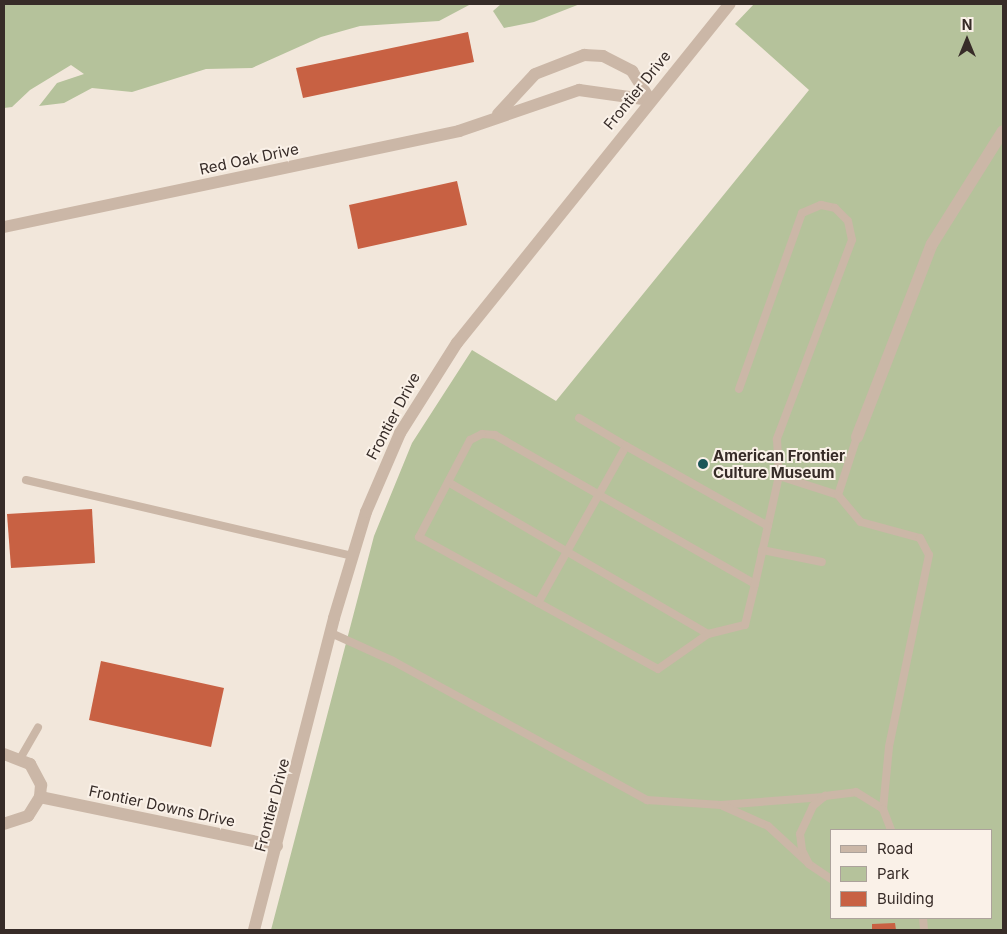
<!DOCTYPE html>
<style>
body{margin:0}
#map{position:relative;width:1007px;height:934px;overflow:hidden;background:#f2e7db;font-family:Inter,sans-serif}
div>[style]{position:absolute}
.green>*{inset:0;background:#b5c29b}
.building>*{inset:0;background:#c86143}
.service>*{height:8px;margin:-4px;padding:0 4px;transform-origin:4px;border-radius:4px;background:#cbb7a7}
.minor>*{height:12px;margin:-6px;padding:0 6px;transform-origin:6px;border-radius:6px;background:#cbb7a7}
.tertiary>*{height:12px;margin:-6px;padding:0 6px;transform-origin:6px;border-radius:6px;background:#cbb7a7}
.dots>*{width:14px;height:14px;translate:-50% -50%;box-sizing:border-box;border:2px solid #faf1e8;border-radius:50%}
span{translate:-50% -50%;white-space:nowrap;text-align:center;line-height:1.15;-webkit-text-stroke:4px #faf1e8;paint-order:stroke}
.street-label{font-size:15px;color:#372c28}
.poi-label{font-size:15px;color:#372c28;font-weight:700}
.left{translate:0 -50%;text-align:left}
.frame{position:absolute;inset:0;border:5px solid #372c28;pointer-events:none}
.legend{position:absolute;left:830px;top:829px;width:162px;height:90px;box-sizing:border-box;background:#faf1e8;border:1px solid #aca29b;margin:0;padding:6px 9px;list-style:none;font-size:15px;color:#372c28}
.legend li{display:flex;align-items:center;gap:10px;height:25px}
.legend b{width:25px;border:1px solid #aca29b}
.north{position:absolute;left:942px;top:15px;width:50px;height:50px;-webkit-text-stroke:4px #faf1e8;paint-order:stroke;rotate:0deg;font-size:14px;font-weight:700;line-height:20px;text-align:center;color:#372c28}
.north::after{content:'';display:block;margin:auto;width:18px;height:22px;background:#372c28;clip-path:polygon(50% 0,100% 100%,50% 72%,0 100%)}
</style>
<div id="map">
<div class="green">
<i style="clip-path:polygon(4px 4px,471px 4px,439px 21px,360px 26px,321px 37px,252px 68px,206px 69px,132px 92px,92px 88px,64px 103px,39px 106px,57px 83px,84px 74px,71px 65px,30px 90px,12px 107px,4px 108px)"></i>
<i style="clip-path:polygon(501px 4px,580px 4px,534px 22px,504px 28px,493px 11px)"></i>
<i style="clip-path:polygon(evenodd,754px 4px,1003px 4px,1003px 930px,271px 930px,374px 536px,412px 443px,472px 350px,556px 401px,809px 90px,735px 24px,754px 4px,831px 830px,991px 830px,991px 918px,831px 918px,831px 830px)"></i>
</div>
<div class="building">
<i style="clip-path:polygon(468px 32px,474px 62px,303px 98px,296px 68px)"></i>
<i style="clip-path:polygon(457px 181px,467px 225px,358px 249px,349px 205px)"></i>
<i style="clip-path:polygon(92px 509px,95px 563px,11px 568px,7px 514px)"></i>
<i style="clip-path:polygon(101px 661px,224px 688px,211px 747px,89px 720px)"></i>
<i style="clip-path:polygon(895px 923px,896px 930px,872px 930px,872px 924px)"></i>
</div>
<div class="service">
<i style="left:739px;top:389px;width:187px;rotate:-70.3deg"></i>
<i style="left:802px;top:213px;width:21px;rotate:-23deg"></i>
<i style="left:821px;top:205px;width:14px;rotate:12deg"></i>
<i style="left:835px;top:208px;width:18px;rotate:45deg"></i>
<i style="left:848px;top:221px;width:19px;rotate:78deg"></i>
<i style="left:852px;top:240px;width:213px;rotate:110.7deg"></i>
<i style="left:777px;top:439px;width:37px;rotate:87deg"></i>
<i style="left:579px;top:418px;width:55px;rotate:30.8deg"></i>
<i style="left:26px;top:480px;width:336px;rotate:13.1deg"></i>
<i style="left:448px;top:482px;width:301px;rotate:30.3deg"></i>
<i style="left:838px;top:495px;width:61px;rotate:-71.9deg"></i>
<i style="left:762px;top:550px;width:61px;rotate:11.3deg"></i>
<i style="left:755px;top:584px;width:300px;rotate:-150.2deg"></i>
<i style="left:495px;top:435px;width:13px;rotate:-176deg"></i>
<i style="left:482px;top:434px;width:13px;rotate:153deg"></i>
<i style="left:470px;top:440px;width:110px;rotate:117.7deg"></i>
<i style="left:419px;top:537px;width:273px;rotate:28.9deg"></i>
<i style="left:658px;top:669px;width:61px;rotate:-35deg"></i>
<i style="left:708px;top:634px;width:38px;rotate:-14deg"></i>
<i style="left:745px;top:625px;width:42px;rotate:-76.3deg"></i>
<i style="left:755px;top:584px;width:111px;rotate:-77.5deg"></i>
<i style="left:779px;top:476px;width:62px;rotate:17.9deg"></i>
<i style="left:838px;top:495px;width:35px;rotate:50deg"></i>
<i style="left:861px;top:522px;width:61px;rotate:15.2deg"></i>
<i style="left:920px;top:538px;width:19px;rotate:62deg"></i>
<i style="left:929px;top:555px;width:196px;rotate:101.8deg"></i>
<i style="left:889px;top:747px;width:62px;rotate:95.5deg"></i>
<i style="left:538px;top:603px;width:180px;rotate:-60.7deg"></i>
<i style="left:626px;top:446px;width:163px;rotate:29.4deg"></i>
<i style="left:331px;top:633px;width:68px;rotate:24.3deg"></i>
<i style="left:393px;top:661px;width:290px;rotate:28.7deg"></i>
<i style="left:647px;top:800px;width:74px;rotate:3.9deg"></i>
<i style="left:721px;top:805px;width:103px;rotate:-4.4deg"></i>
<i style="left:21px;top:757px;width:34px;rotate:-60deg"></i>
<i style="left:723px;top:806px;width:49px;rotate:24deg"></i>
<i style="left:768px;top:826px;width:52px;rotate:42.6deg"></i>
<i style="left:831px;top:879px;width:27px;rotate:-146deg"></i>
<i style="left:809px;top:864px;width:16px;rotate:-117deg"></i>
<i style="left:802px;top:850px;width:16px;rotate:-97deg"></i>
<i style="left:800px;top:834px;width:31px;rotate:-65deg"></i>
<i style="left:813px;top:806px;width:16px;rotate:-40deg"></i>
<i style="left:825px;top:796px;width:31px;rotate:-7deg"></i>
<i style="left:856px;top:792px;width:32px;rotate:32deg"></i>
<i style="left:883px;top:809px;width:22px;rotate:69deg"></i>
<i style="left:923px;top:918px;width:12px;rotate:85deg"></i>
</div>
<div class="minor">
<i style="left:498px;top:114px;width:54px;rotate:-47.2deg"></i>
<i style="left:535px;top:74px;width:53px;rotate:-21.2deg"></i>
<i style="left:584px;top:55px;width:19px;rotate:3deg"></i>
<i style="left:603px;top:56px;width:33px;rotate:27deg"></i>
<i style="left:632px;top:71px;width:34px;rotate:58deg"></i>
<i style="left:4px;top:227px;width:465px;rotate:-11.9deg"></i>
<i style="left:459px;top:131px;width:127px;rotate:-18.9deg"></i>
<i style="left:579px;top:90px;width:72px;rotate:8deg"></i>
<i style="left:857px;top:437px;width:207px;rotate:-68.8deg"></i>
<i style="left:932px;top:244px;width:133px;rotate:-57.9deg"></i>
<i style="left:4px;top:754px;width:28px;rotate:21deg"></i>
<i style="left:30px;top:764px;width:24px;rotate:62deg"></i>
<i style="left:41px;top:785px;width:12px;rotate:95deg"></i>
<i style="left:40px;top:797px;width:22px;rotate:122deg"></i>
<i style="left:28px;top:816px;width:25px;rotate:162deg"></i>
<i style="left:40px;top:797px;width:242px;rotate:11.7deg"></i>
</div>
<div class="tertiary">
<i style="left:254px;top:930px;width:322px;rotate:-75.6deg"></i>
<i style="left:334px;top:618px;width:111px;rotate:-73.2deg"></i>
<i style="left:366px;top:512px;width:86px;rotate:-66.7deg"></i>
<i style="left:400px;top:433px;width:107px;rotate:-57.7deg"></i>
<i style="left:457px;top:343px;width:435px;rotate:-51.2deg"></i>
</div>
<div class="dots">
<i style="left:703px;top:464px;background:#1c5659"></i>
</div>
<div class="street-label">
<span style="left:637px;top:90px;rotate:-51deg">Frontier Drive</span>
<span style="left:249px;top:159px;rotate:-12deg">Red Oak Drive</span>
<span style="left:393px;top:416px;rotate:-62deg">Frontier Drive</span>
<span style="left:272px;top:805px;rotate:-75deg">Frontier Drive</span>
<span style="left:162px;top:806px;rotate:12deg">Frontier Downs Drive</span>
</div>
<div class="poi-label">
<span class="left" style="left:713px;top:464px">American Frontier<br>Culture Museum</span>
</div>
<div class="frame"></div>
<ul class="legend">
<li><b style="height:6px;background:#cbb7a7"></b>Road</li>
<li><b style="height:14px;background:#b5c29b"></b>Park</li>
<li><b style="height:14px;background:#c86143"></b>Building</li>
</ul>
<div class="north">N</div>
</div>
